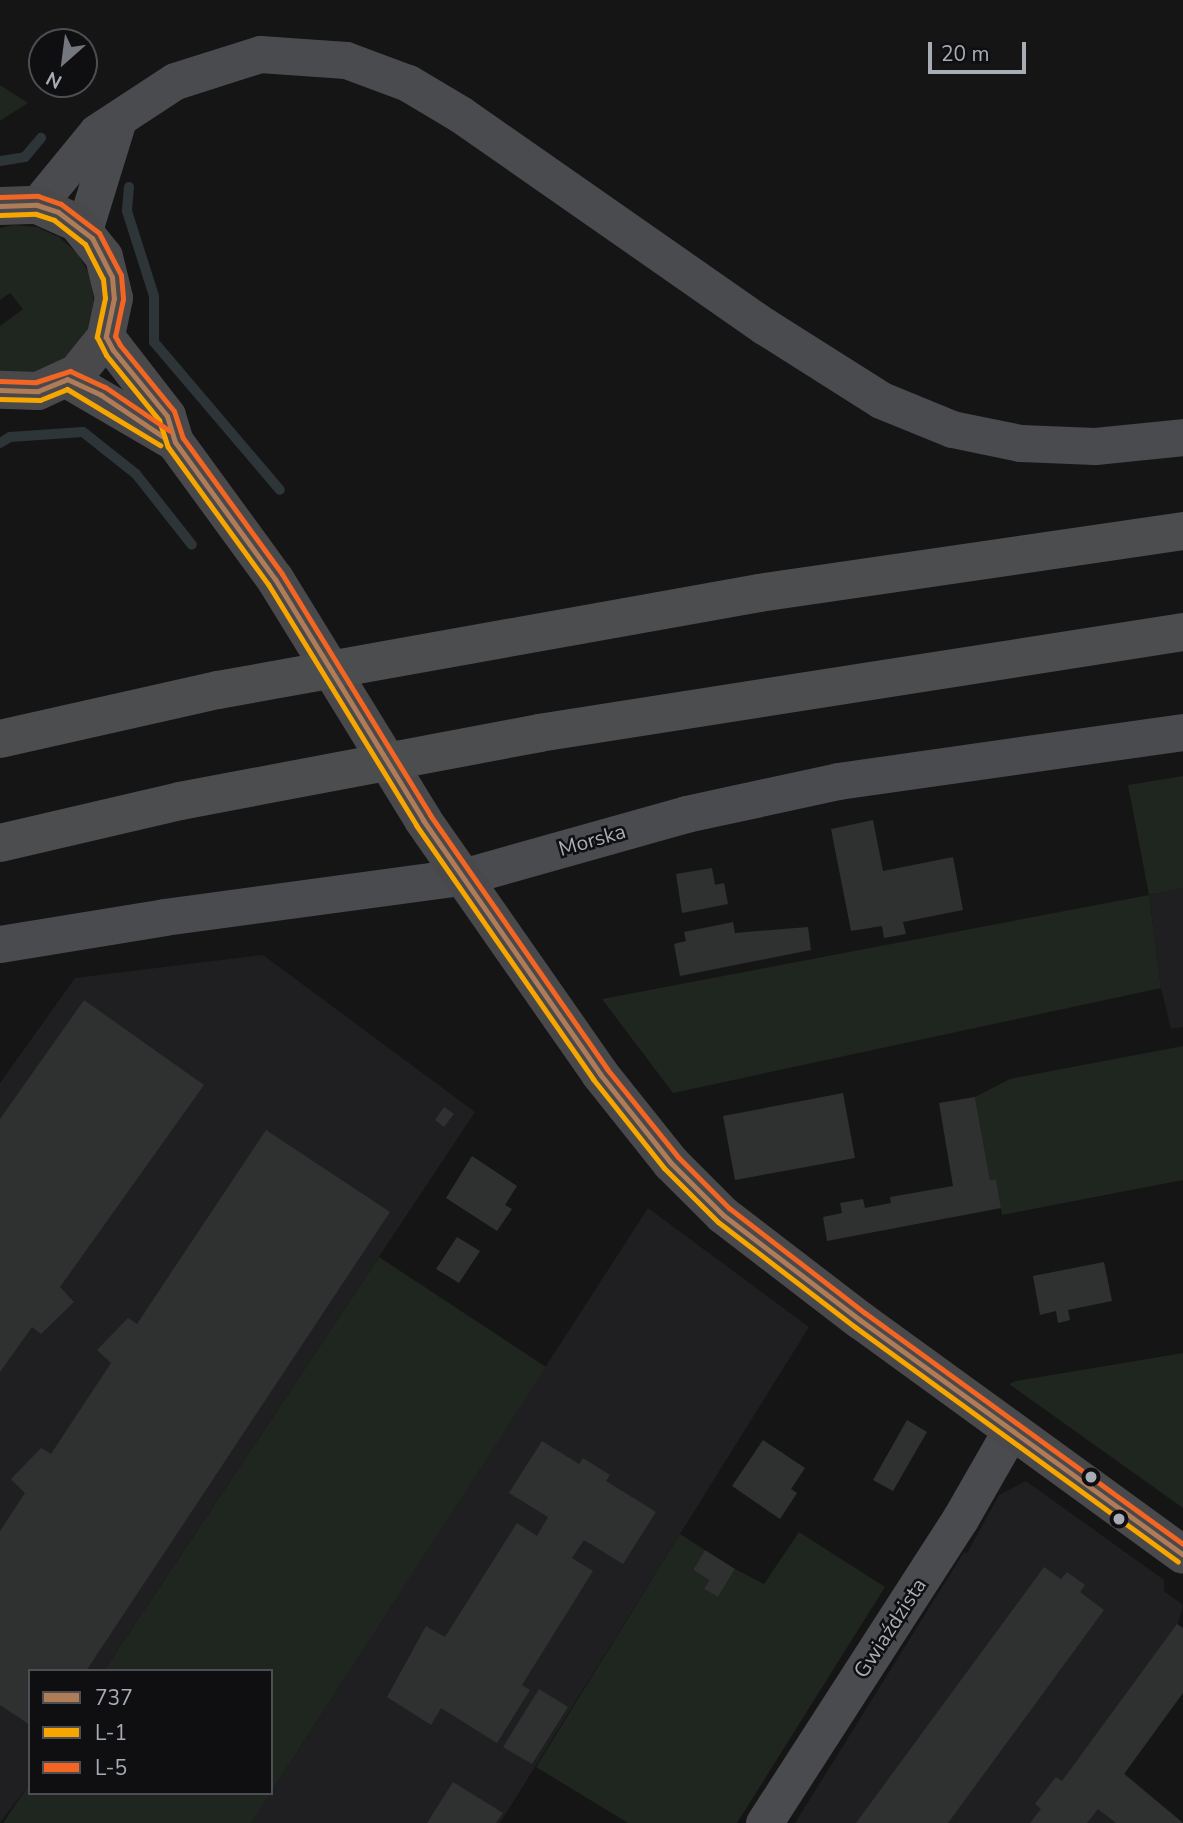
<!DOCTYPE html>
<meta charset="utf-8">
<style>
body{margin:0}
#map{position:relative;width:1183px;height:1823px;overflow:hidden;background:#151515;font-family:"Nunito Sans",sans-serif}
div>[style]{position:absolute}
.built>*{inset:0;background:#1f1f21}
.green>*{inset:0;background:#1f251f}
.stream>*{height:10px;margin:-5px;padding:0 5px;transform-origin:5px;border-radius:5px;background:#2d3539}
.building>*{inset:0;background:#2f3030}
.street>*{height:37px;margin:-18.5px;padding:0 18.5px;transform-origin:18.5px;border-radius:18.5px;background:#4a4b4e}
.secondary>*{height:38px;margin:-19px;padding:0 19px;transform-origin:19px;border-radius:19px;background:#49494c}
.highway>*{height:38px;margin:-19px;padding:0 19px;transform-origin:19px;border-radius:19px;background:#4c4d4f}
.bus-1>*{height:5px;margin:-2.5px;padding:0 2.5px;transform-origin:2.5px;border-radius:2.5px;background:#b07c57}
.bus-2>*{height:5px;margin:-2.5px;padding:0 2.5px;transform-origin:2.5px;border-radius:2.5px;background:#f7a600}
.bus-3>*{height:5px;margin:-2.5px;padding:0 2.5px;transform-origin:2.5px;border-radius:2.5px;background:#f26522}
.dots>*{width:19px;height:19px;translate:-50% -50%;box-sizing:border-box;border:4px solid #0f0f11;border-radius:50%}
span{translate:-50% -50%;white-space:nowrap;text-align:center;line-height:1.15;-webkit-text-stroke:5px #0f0f11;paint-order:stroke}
.street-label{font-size:21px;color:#a7acb5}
.legend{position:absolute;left:28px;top:1669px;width:245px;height:126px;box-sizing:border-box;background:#0f0f11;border:2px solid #4c4e53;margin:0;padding:9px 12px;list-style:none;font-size:21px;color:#a7acb5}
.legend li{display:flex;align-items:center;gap:14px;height:35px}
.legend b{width:35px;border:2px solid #4c4e53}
.north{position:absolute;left:28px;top:28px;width:70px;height:70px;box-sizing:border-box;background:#0f0f11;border:2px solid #4c4e53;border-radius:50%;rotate:208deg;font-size:19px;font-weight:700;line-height:28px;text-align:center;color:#a7acb5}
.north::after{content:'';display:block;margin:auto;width:24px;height:32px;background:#74777d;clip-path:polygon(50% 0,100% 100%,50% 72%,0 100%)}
.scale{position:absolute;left:928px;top:42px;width:98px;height:32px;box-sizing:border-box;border:4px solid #a7acb5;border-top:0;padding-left:9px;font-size:21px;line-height:24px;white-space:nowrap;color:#a7acb5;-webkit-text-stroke:5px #0f0f11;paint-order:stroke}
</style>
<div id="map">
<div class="built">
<i style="clip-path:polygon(1183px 888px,1183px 1027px,1171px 1029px,1161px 988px,1149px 895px)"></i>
<i style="clip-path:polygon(263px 955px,475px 1112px,104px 1671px,30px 1671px,30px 1783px,0 1823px,0 1083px,75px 978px)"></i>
<i style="clip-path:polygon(648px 1208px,809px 1327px,500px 1823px,251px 1823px)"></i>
<i style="clip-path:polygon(1026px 1481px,1164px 1580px,1164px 1591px,1183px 1605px,1178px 1624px,1183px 1628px,1124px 1773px,1183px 1823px,795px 1823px,964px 1552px,967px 1553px,999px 1495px)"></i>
</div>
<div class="green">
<i style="clip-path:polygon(0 85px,28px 103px,0 121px)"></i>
<i style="clip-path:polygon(13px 225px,37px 227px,59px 237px,78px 254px,91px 277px,94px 302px,89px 328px,75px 349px,55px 366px,31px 374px,0 372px,0 326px,23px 309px,10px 293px,0 300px,0 228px)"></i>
<i style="clip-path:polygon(1183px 776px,1183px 888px,1149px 895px,1161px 988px,673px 1093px,602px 999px,1149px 895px,1128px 785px)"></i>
<i style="clip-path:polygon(1183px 1046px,1183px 1180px,1002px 1215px,996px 1179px,990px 1180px,975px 1097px,1010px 1079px)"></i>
<i style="clip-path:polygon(379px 1257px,546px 1367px,271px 1792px,271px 1671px,104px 1671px)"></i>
<i style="clip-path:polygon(1183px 1353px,1183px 1508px,1009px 1384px,1016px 1381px)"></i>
<i style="clip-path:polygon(799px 1532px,885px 1587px,737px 1823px,628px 1823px,536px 1767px,680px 1534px,705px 1550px,693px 1570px,709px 1580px,704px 1589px,718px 1597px,735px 1569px,764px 1584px)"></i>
<i style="clip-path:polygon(30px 1783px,30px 1793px,271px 1793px,251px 1823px,3px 1823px)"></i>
</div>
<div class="stream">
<i style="left:0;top:161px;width:25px;rotate:-9deg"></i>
<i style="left:25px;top:157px;width:25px;rotate:-50deg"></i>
<i style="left:129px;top:187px;width:24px;rotate:95deg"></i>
<i style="left:127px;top:211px;width:89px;rotate:72.4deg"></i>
<i style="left:154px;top:296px;width:46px;rotate:90deg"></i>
<i style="left:154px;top:342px;width:194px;rotate:49.6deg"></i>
<i style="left:0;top:443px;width:12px;rotate:-31deg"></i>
<i style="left:10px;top:437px;width:73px;rotate:-3.9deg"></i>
<i style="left:83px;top:432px;width:68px;rotate:38.4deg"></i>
<i style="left:136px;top:474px;width:90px;rotate:51.7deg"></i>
</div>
<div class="building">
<i style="clip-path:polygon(873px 820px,883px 871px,953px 857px,963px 910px,903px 922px,906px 934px,884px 938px,882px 926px,851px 931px,831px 829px)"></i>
<i style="clip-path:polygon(712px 868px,715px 885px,724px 883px,728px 904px,682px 913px,676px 874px)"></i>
<i style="clip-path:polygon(733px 922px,735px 933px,808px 927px,811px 950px,680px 976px,674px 944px,686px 941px,684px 932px)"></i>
<i style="clip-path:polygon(84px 1000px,204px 1085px,60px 1287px,74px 1302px,41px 1334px,32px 1327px,0 1372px,0 1119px)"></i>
<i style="clip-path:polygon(843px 1093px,855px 1158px,735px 1180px,723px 1116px)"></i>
<i style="clip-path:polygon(975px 1097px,990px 1180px,996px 1179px,1001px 1208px,827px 1241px,823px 1217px,842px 1213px,840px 1203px,863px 1199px,865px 1208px,891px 1203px,890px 1197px,953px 1186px,939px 1103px)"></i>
<i style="clip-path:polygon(444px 1107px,454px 1114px,444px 1127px,435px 1120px)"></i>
<i style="clip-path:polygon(266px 1130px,390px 1212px,86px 1671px,30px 1671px,30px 1725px,0 1705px,0 1531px,25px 1493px,11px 1479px,41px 1448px,51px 1454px,111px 1363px,97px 1350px,128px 1318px,137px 1324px)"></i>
<i style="clip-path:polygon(472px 1156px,517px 1186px,505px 1205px,512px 1209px,497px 1231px,446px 1198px)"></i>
<i style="clip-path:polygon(457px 1237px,480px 1251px,459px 1283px,436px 1269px)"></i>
<i style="clip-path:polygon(1104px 1262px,1112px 1301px,1068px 1310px,1070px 1320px,1058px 1323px,1056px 1311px,1040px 1315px,1033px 1276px)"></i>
<i style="clip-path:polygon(907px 1420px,927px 1432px,893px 1491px,873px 1480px)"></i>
<i style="clip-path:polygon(763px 1440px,805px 1468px,791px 1489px,797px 1493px,780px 1519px,732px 1486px)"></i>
<i style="clip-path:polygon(542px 1441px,579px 1464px,583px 1458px,610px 1475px,606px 1481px,656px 1512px,623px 1564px,584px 1540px,572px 1558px,593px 1571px,522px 1685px,530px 1690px,497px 1743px,441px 1708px,431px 1725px,387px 1697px,426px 1626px,445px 1637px,517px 1523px,537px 1536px,548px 1517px,509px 1493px)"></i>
<i style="clip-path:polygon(705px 1550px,735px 1569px,718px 1597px,704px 1589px,709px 1580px,693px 1570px)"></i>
<i style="clip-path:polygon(1044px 1567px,1061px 1579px,1067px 1572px,1085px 1585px,1080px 1592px,1104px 1610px,948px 1823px,856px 1823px)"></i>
<i style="clip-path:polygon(1177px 1624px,1183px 1628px,1183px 1693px,1124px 1774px,1183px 1823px,1116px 1823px,1098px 1809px,1087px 1823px,1030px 1823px,1041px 1809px,1035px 1804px,1056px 1777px,1062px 1781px)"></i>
<i style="clip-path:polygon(539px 1689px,568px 1707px,532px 1764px,503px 1747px)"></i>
<i style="clip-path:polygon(453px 1782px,503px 1813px,496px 1823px,427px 1823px)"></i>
</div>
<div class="street">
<i style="left:37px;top:205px;width:94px;rotate:-50.6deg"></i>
<i style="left:97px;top:132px;width:93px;rotate:-33.2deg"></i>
<i style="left:175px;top:81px;width:89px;rotate:-17.6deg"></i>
<i style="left:260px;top:54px;width:86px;rotate:4deg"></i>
<i style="left:346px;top:60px;width:66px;rotate:20.4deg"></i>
<i style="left:408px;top:83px;width:61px;rotate:30.8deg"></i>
<i style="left:460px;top:114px;width:371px;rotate:34.9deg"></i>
<i style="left:764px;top:326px;width:138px;rotate:32.3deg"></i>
<i style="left:881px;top:400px;width:77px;rotate:22.2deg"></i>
<i style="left:952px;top:429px;width:69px;rotate:11.6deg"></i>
<i style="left:1020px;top:443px;width:75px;rotate:2.3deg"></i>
<i style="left:1095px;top:446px;width:88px;rotate:-5.8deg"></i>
<i style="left:84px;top:230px;width:112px;rotate:-72.9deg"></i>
<i style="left:0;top:944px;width:166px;rotate:-9.3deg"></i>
<i style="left:164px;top:917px;width:305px;rotate:-7.7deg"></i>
<i style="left:466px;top:876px;width:229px;rotate:-15.7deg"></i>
<i style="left:686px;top:814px;width:156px;rotate:-12.2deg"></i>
<i style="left:838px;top:781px;width:348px;rotate:-8.1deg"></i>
<i style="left:764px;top:1823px;width:362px;rotate:-57.2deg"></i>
<i style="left:960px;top:1519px;width:103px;rotate:-60.2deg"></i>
</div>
<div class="secondary">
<i style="left:0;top:206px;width:37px;rotate:-2deg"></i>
<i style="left:37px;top:205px;width:44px;rotate:24.2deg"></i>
<i style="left:77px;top:223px;width:43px;rotate:51.5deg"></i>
<i style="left:104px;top:257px;width:42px;rotate:76.3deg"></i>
<i style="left:114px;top:298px;width:40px;rotate:102deg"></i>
<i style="left:106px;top:337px;width:46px;rotate:128.9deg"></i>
<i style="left:77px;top:373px;width:43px;rotate:155.2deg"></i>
<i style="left:38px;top:391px;width:38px;rotate:-178deg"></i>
<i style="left:106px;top:337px;width:100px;rotate:52.3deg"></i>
<i style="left:167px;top:416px;width:27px;rotate:73deg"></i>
<i style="left:175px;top:442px;width:170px;rotate:53.9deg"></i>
<i style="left:275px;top:579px;width:283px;rotate:58.4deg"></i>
<i style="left:423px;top:820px;width:310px;rotate:55.1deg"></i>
<i style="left:600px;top:1074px;width:114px;rotate:51.4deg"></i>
<i style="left:671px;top:1163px;width:74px;rotate:45deg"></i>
<i style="left:723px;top:1215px;width:173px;rotate:37.5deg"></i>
<i style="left:860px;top:1320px;width:399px;rotate:36deg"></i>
<i style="left:67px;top:379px;width:125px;rotate:30.3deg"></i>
</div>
<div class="highway">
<i style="left:0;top:739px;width:223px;rotate:-12.7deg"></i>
<i style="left:218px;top:690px;width:550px;rotate:-10.16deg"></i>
<i style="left:759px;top:593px;width:429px;rotate:-8.3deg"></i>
<i style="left:0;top:843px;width:185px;rotate:-13.1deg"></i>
<i style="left:180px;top:801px;width:365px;rotate:-10.7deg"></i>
<i style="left:539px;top:733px;width:652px;rotate:-8.91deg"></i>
</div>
<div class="bus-1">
<i style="left:0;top:206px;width:37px;rotate:-2deg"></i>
<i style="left:37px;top:205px;width:22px;rotate:18deg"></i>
<i style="left:58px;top:212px;width:43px;rotate:37.4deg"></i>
<i style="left:92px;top:238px;width:44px;rotate:62.9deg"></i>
<i style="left:112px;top:277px;width:21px;rotate:85deg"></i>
<i style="left:114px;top:298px;width:40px;rotate:102deg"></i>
<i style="left:106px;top:337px;width:15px;rotate:62deg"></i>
<i style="left:113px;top:350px;width:85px;rotate:50.7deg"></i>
<i style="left:167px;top:416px;width:27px;rotate:73deg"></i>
<i style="left:175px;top:442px;width:170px;rotate:53.9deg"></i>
<i style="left:275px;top:579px;width:283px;rotate:58.4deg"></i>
<i style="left:423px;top:820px;width:310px;rotate:55.1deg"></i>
<i style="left:600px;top:1074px;width:114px;rotate:51.4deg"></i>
<i style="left:671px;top:1163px;width:74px;rotate:45deg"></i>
<i style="left:723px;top:1215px;width:173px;rotate:37.5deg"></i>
<i style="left:860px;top:1320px;width:399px;rotate:36deg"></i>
<i style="left:0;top:390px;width:38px;rotate:2deg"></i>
<i style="left:38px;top:391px;width:31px;rotate:-22deg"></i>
<i style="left:67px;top:379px;width:38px;rotate:25deg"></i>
<i style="left:101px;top:395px;width:77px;rotate:33.9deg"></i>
</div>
<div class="bus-2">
<i style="left:0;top:215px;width:36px;rotate:-2deg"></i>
<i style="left:36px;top:214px;width:19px;rotate:18deg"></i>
<i style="left:54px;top:220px;width:39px;rotate:38deg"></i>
<i style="left:85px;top:244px;width:39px;rotate:63deg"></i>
<i style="left:103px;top:279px;width:19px;rotate:84deg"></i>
<i style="left:105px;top:298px;width:40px;rotate:102deg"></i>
<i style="left:97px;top:337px;width:20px;rotate:63deg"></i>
<i style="left:106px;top:355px;width:84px;rotate:50.8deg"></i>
<i style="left:159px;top:420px;width:28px;rotate:72deg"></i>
<i style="left:168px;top:447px;width:170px;rotate:53.9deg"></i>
<i style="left:268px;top:584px;width:283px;rotate:58.4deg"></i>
<i style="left:416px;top:825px;width:310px;rotate:55.1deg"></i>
<i style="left:593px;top:1079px;width:114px;rotate:51.4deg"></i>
<i style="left:664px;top:1168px;width:76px;rotate:45deg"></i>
<i style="left:718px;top:1222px;width:173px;rotate:37.5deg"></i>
<i style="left:855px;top:1327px;width:399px;rotate:36deg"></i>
<i style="left:0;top:399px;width:40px;rotate:1.4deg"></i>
<i style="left:40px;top:400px;width:29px;rotate:-22deg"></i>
<i style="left:67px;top:389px;width:109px;rotate:31.1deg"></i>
</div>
<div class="bus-3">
<i style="left:0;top:197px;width:38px;rotate:-2deg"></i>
<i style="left:38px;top:196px;width:24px;rotate:19deg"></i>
<i style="left:61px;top:204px;width:48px;rotate:37.3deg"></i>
<i style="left:99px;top:233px;width:47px;rotate:62.4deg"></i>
<i style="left:121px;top:275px;width:24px;rotate:85deg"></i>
<i style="left:123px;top:299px;width:38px;rotate:102deg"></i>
<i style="left:115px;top:336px;width:10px;rotate:61deg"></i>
<i style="left:120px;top:345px;width:85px;rotate:50.7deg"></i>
<i style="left:174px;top:411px;width:28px;rotate:72deg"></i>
<i style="left:183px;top:438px;width:168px;rotate:53.9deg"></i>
<i style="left:282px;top:574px;width:283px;rotate:58.4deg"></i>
<i style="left:430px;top:815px;width:310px;rotate:55.1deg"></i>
<i style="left:607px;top:1069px;width:113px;rotate:51.1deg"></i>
<i style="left:678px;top:1157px;width:72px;rotate:45deg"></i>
<i style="left:729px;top:1208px;width:172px;rotate:37.7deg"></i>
<i style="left:865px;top:1313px;width:393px;rotate:36deg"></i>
<i style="left:0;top:381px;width:36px;rotate:2deg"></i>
<i style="left:36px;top:382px;width:36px;rotate:-18deg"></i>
<i style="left:70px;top:371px;width:38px;rotate:25deg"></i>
<i style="left:105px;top:387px;width:78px;rotate:34.1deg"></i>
</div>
<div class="dots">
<i style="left:1091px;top:1477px;background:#a7acb5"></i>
<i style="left:1119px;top:1519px;background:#a7acb5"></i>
</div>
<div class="street-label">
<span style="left:592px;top:840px;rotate:-16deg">Morska</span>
<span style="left:890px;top:1628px;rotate:-57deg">Gwiaździsta</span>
</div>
<ul class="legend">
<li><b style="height:9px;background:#b07c57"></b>737</li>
<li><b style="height:9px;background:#f7a600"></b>L-1</li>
<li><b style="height:9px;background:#f26522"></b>L-5</li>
</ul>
<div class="north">N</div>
<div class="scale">20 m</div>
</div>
